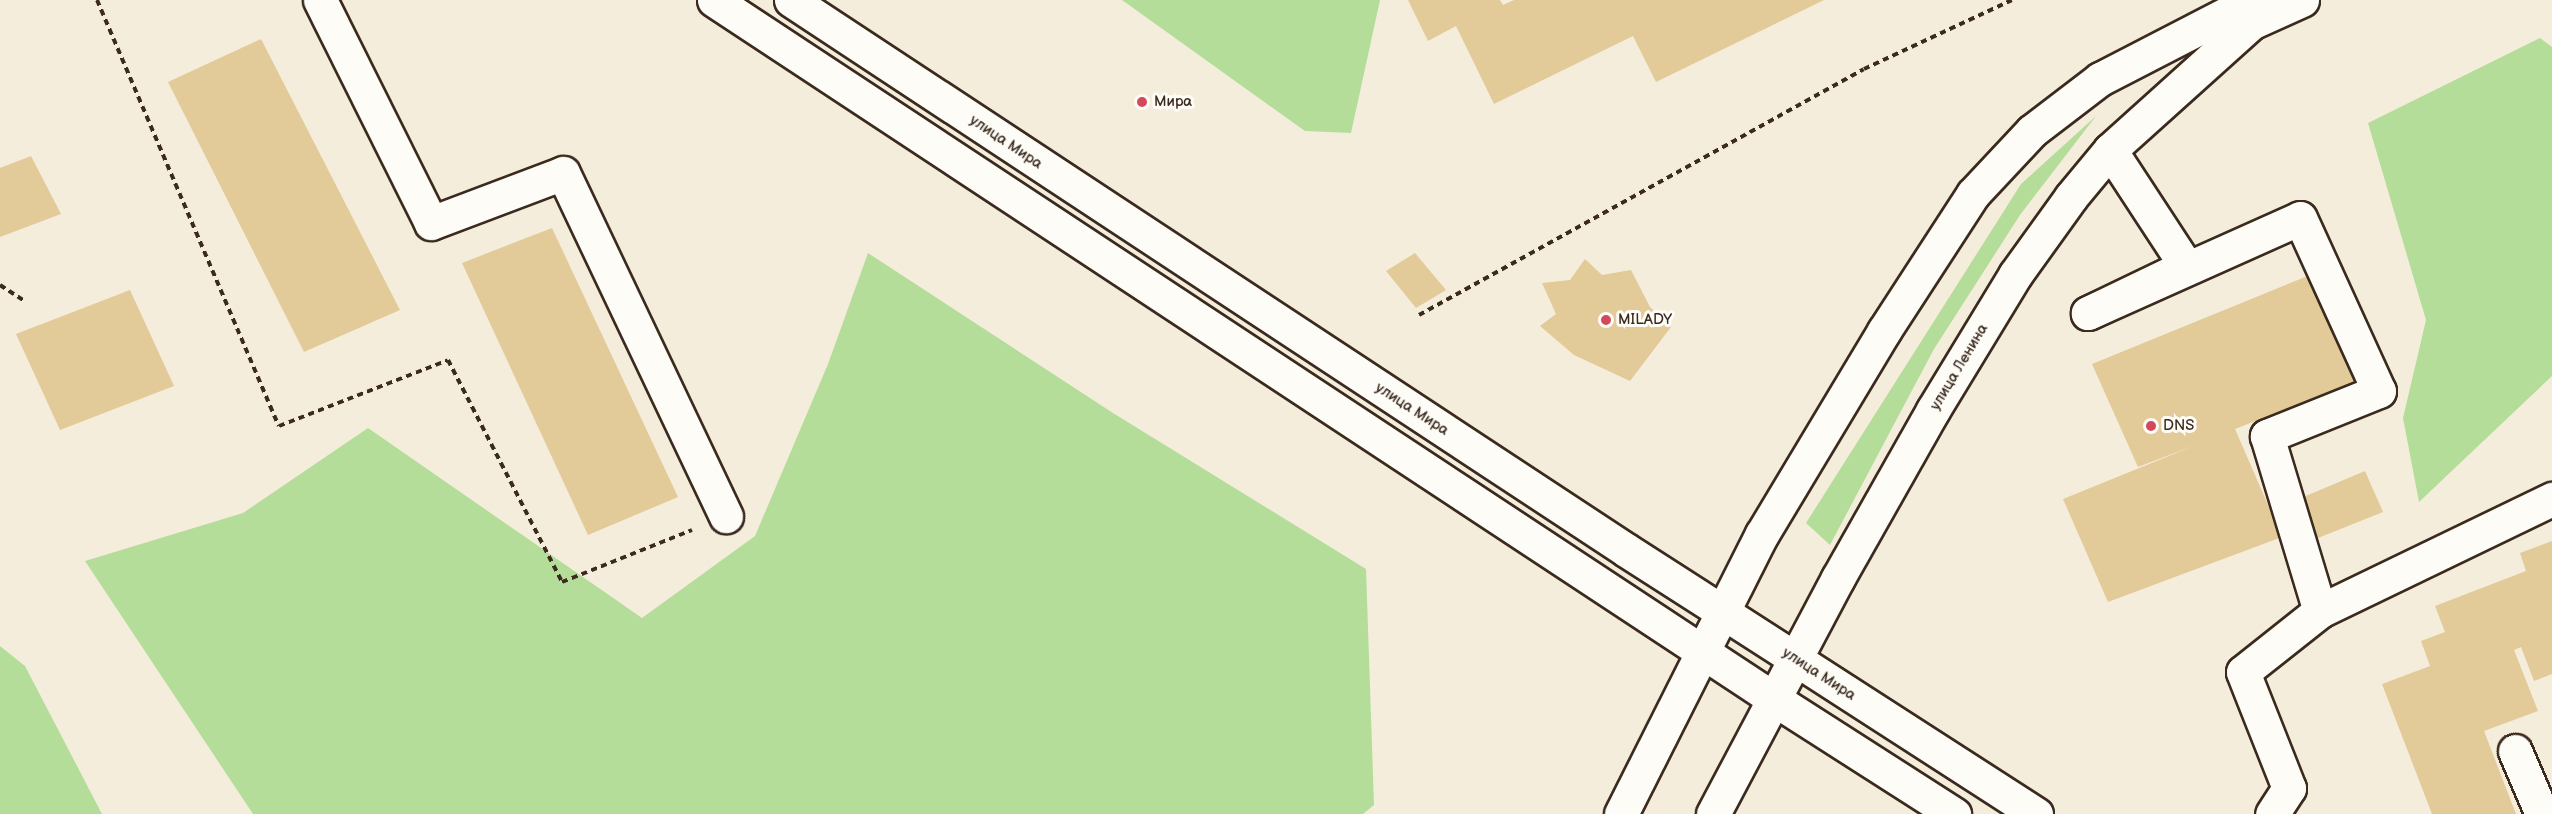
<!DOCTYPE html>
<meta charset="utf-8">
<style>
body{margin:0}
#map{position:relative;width:2552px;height:814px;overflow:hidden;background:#f5eddb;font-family:"Balsamiq Sans",sans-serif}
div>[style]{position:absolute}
.green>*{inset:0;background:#b4dd9a}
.building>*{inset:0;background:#e2ca99}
.path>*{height:4px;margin-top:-2px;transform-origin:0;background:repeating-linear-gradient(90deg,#3b2a1e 0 6px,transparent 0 10.5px)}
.roads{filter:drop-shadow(2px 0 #3b2a1e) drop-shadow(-2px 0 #3b2a1e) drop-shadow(0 2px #3b2a1e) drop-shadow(0 -2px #3b2a1e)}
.minor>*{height:33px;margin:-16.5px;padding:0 16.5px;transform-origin:16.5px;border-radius:16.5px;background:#fdfcf7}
.major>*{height:33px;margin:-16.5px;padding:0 16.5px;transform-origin:16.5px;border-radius:16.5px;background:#fdfcf7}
.dots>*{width:16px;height:16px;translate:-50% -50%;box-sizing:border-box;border:3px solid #fdfcf7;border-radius:50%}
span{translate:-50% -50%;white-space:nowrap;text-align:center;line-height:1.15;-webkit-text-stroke:6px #fdfcf7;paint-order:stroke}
.poi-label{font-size:15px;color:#3b2a1e}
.left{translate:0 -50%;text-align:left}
.street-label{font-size:15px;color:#3b2a1e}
</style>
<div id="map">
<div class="green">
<i style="clip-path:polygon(1122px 0,1380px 0,1351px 133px,1305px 131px)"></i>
<i style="clip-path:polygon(2540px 38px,2552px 47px,2552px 376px,2419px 502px,2403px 418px,2426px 320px,2368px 123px)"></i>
<i style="clip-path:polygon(2096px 116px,2020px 215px,1934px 349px,1830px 545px,1806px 523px,2021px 184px)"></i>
<i style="clip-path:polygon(868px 253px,1113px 413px,1366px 569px,1374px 805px,1363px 814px,253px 814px,85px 561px,243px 513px,368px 428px,642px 618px,755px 536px,828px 364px)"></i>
<i style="clip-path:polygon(0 646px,25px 666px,102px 814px,0 814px)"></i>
</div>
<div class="building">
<i style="clip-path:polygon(1408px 0,1500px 0,1503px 5px,1514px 0,1824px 0,1656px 82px,1633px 36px,1494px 104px,1456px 26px,1428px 41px)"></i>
<i style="clip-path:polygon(261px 39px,400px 310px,304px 352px,168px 82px)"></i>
<i style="clip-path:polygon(31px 156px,61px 214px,0 237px,0 168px)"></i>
<i style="clip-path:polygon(552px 228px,678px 497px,588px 535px,462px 263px)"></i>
<i style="clip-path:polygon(1415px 253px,1446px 290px,1416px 308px,1386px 271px)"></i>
<i style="clip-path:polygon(1585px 259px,1602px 275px,1631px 270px,1650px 307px,1671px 327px,1630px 381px,1574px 355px,1540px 326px,1556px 314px,1542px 283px,1570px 280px)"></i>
<i style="clip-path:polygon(2310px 275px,2358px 381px,2235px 429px,2282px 537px,2108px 602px,2063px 499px,2196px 445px,2138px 467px,2092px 364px)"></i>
<i style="clip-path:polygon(130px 290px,174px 386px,60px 430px,16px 334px)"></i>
<i style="clip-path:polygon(2365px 471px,2383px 512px,2318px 538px,2301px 498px)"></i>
<i style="clip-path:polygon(2552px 541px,2552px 674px,2534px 681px,2521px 647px,2514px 650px,2538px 711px,2484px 731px,2516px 814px,2432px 814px,2382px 684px,2430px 666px,2421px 641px,2445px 632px,2435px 606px,2526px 571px,2520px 553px)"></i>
</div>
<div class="path">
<i style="left:97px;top:0;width:463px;rotate:66.9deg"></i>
<i style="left:279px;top:426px;width:181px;rotate:-21.3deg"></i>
<i style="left:448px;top:360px;width:250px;rotate:62.8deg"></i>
<i style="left:562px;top:582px;width:140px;rotate:-21.8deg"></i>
<i style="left:0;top:285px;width:30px;rotate:33deg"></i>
<i style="left:1419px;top:315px;width:508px;rotate:-28.93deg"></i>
<i style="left:1864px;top:69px;width:163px;rotate:-25deg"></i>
</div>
<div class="roads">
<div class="minor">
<i style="left:320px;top:0;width:249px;rotate:63.5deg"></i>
<i style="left:431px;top:223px;width:141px;rotate:-20.7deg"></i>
<i style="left:563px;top:173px;width:380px;rotate:64.6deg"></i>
<i style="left:2110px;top:150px;width:139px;rotate:56.8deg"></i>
<i style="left:2186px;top:266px;width:109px;rotate:154.4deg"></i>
<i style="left:2088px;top:313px;width:232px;rotate:-24.1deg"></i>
<i style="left:2300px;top:218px;width:190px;rotate:65.5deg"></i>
<i style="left:2379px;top:391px;width:121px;rotate:158.1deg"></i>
<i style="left:2267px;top:436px;width:183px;rotate:73.2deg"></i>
<i style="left:2320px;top:611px;width:98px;rotate:141.6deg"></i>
<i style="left:2243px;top:672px;width:125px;rotate:68.4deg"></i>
<i style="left:2289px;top:788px;width:31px;rotate:123deg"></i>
<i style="left:2320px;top:611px;width:258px;rotate:-25.8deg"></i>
<i style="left:1794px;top:658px;width:288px;rotate:32.8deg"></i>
<i style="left:1774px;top:699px;width:214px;rotate:32.6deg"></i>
<i style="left:2515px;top:751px;width:69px;rotate:66.8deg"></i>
</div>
<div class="major">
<i style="left:714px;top:0;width:1270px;rotate:33.4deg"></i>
<i style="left:791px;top:0;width:1000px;rotate:33.37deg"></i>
<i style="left:1626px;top:550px;width:200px;rotate:32.7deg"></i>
<i style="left:1621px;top:814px;width:313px;rotate:-63.3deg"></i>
<i style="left:1762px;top:534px;width:237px;rotate:-59deg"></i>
<i style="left:1884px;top:331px;width:163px;rotate:-57deg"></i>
<i style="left:1973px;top:194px;width:86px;rotate:-46.9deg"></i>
<i style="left:2032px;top:131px;width:86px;rotate:-37.4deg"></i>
<i style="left:2100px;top:79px;width:172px;rotate:-27.3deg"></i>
<i style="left:1713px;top:814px;width:267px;rotate:-62.1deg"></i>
<i style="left:1838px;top:578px;width:193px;rotate:-60.5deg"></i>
<i style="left:1933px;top:410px;width:158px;rotate:-58.7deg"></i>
<i style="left:2015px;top:275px;width:96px;rotate:-54.3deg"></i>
<i style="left:2071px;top:197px;width:61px;rotate:-50.3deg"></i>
<i style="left:2110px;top:150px;width:190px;rotate:-42deg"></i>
<i style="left:2251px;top:23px;width:56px;rotate:-24.3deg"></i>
</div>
</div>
<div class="dots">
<i style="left:1142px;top:102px;background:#d1495b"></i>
<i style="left:1606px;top:320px;background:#d1495b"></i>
<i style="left:2151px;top:426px;background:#d1495b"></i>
</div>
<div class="poi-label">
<span class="left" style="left:1154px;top:102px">Мира</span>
<span class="left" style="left:1618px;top:320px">МILADY</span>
<span class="left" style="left:2163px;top:426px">DNS</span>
</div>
<div class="street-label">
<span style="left:1006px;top:142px;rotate:34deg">улица Мира</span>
<span style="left:1959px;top:367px;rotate:-59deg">улица Ленина</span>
<span style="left:1412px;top:409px;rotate:33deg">улица Мира</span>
<span style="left:1819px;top:674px;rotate:33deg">улица Мира</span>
</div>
</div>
